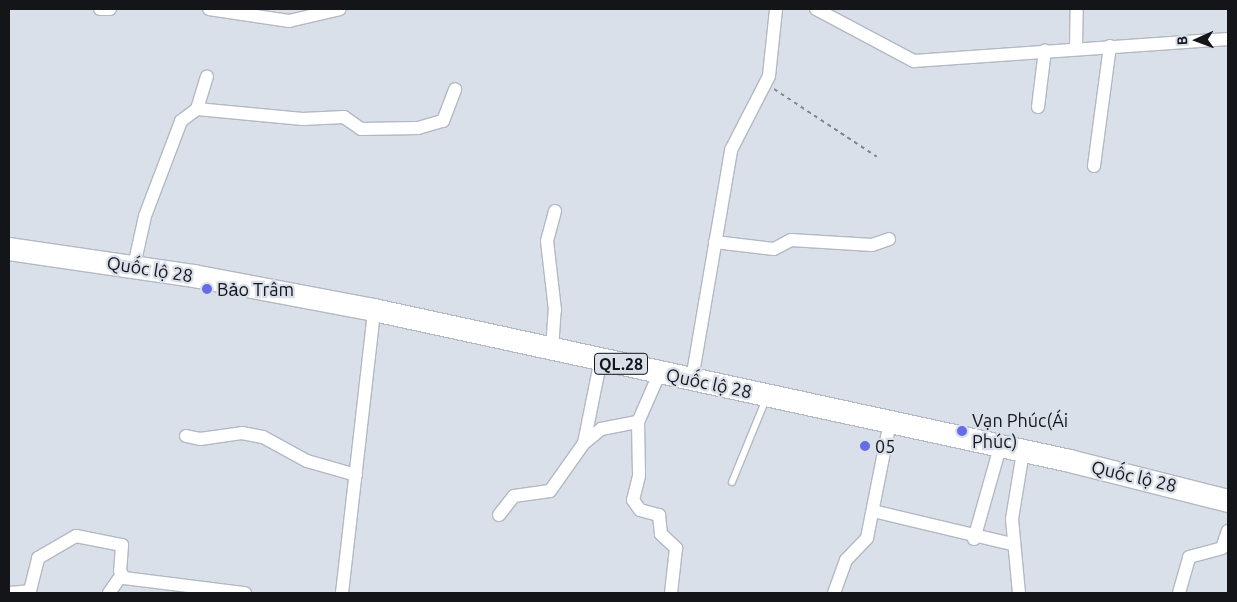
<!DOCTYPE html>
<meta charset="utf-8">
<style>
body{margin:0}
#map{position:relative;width:1237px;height:602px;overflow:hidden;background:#dae0ea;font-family:Ubuntu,sans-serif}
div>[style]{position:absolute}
.path>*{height:2px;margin-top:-1px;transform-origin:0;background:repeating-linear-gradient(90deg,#80848b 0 4px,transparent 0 8px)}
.roads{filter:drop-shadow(1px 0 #b3b8c2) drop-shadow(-1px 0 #b3b8c2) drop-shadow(0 1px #b3b8c2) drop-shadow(0 -1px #b3b8c2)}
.lane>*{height:6px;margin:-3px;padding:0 3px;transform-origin:3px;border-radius:3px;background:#fff}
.street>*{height:12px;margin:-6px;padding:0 6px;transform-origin:6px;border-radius:6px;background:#fff}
.highway>*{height:22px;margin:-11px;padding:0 11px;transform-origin:11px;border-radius:11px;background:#fff}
.dots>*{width:14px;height:14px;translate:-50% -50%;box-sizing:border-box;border:2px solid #dae0ea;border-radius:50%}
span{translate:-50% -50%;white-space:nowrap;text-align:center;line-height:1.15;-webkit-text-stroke:4.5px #dae0ea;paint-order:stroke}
.shield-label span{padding:1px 4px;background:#dae0ea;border:1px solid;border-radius:4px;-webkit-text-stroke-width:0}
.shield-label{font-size:16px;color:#131519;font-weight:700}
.street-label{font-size:18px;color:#131519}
.poi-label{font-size:18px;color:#131519}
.left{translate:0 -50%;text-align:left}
.frame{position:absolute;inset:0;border:10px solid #131519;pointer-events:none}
.north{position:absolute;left:1172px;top:15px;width:50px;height:50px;-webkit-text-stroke:4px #dae0ea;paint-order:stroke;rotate:268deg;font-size:14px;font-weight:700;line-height:20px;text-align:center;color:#131519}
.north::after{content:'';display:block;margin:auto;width:18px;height:22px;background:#131519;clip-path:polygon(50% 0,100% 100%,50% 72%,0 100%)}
</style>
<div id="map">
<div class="path">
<i style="left:774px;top:89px;width:123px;rotate:33.4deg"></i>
</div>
<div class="roads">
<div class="lane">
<i style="left:732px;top:482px;width:90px;rotate:-67.7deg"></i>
</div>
<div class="street">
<i style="left:100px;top:9px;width:10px"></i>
<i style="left:209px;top:9px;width:81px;rotate:8.5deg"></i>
<i style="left:289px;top:21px;width:52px;rotate:-13.2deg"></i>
<i style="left:816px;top:9px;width:111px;rotate:28deg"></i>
<i style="left:914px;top:61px;width:315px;rotate:-4deg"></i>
<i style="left:1076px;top:48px;width:39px;rotate:-89deg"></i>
<i style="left:1038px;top:107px;width:57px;rotate:-83deg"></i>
<i style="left:197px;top:109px;width:106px;rotate:5.4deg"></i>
<i style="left:303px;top:119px;width:41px;rotate:-2.8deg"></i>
<i style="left:344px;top:117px;width:21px;rotate:35deg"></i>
<i style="left:361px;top:129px;width:57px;rotate:-1deg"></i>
<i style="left:418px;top:128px;width:26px;rotate:-16deg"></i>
<i style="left:443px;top:121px;width:34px;rotate:-69deg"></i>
<i style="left:1094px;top:166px;width:121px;rotate:-82.4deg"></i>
<i style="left:715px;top:242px;width:59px;rotate:6.8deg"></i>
<i style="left:774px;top:249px;width:19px;rotate:-28deg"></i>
<i style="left:791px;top:240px;width:81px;rotate:3.5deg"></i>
<i style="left:872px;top:245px;width:18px;rotate:-19deg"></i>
<i style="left:134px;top:266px;width:51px;rotate:-77.6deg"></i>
<i style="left:145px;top:216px;width:102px;rotate:-69.2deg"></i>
<i style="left:181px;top:121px;width:20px;rotate:-37deg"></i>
<i style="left:197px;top:109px;width:34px;rotate:-73deg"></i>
<i style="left:552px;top:349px;width:39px;rotate:-86deg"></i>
<i style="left:555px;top:310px;width:69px;rotate:-96.6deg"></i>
<i style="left:547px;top:241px;width:31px;rotate:-75deg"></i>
<i style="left:660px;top:372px;width:55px;rotate:113.7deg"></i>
<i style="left:638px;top:422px;width:54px;rotate:88.9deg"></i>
<i style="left:639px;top:476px;width:25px;rotate:104deg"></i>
<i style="left:633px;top:500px;width:12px;rotate:55deg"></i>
<i style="left:640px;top:510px;width:20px;rotate:15deg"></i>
<i style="left:659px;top:515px;width:19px;rotate:84deg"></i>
<i style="left:661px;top:534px;width:21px;rotate:43deg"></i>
<i style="left:676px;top:548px;width:45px;rotate:96.3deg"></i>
<i style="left:692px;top:379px;width:232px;rotate:-80.3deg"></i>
<i style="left:731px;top:150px;width:83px;rotate:-62.8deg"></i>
<i style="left:769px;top:76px;width:67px;rotate:-84deg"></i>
<i style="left:186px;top:436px;width:14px;rotate:12deg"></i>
<i style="left:200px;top:439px;width:42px;rotate:-8.1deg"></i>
<i style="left:242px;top:433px;width:21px;rotate:11deg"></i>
<i style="left:263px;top:437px;width:50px;rotate:28.6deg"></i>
<i style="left:307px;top:461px;width:51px;rotate:15.9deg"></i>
<i style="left:584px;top:443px;width:22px;rotate:-39deg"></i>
<i style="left:601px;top:429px;width:38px;rotate:-11deg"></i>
<i style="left:873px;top:511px;width:143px;rotate:13.4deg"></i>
<i style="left:499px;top:515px;width:24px;rotate:-52deg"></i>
<i style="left:514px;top:496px;width:36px;rotate:-8deg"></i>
<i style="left:550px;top:491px;width:59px;rotate:-54.7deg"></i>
<i style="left:584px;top:443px;width:86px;rotate:-78.6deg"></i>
<i style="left:974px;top:539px;width:96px;rotate:-74.2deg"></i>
<i style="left:9px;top:593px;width:21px;rotate:-5deg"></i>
<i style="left:30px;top:591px;width:34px;rotate:-76deg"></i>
<i style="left:38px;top:558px;width:44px;rotate:-30.1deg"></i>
<i style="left:76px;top:536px;width:47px;rotate:11.1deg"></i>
<i style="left:122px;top:545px;width:26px;rotate:94deg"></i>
<i style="left:120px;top:571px;width:8px;rotate:60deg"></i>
<i style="left:124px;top:578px;width:122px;rotate:7.1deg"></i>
<i style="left:109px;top:593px;width:21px;rotate:-55deg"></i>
<i style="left:342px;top:593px;width:285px;rotate:-83.5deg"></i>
<i style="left:834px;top:593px;width:35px;rotate:-70deg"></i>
<i style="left:846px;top:560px;width:30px;rotate:-46deg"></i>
<i style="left:867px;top:538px;width:118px;rotate:-78.8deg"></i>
<i style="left:1019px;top:593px;width:74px;rotate:-95.4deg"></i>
<i style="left:1012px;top:519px;width:68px;rotate:-80.7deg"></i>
<i style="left:1179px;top:593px;width:37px;rotate:-74deg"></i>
<i style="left:1189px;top:557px;width:34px;rotate:-15deg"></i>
<i style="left:1222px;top:548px;width:18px;rotate:-71deg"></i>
</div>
<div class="highway">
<i style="left:9px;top:249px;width:187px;rotate:8.3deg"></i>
<i style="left:194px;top:276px;width:183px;rotate:10.7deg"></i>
<i style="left:374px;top:310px;width:712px;rotate:12.24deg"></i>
<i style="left:1070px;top:461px;width:163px;rotate:14.2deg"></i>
</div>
</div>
<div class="dots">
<i style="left:207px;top:289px;background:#656ee7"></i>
<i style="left:962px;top:431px;background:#656ee7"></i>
<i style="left:865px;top:446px;background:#656ee7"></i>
</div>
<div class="shield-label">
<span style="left:621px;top:364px">QL.28</span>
</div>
<div class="street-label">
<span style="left:150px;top:269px;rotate:9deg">Quốc lộ 28</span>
<span style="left:709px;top:383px;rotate:12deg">Quốc lộ 28</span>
<span style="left:1134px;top:476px;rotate:13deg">Quốc lộ 28</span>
</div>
<div class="poi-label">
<span class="left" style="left:217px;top:289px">Bảo Trâm</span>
<span class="left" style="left:972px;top:431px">Vạn Phúc(Ái<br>Phúc)</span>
<span class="left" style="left:875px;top:446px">05</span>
</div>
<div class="frame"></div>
<div class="north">B</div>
</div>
